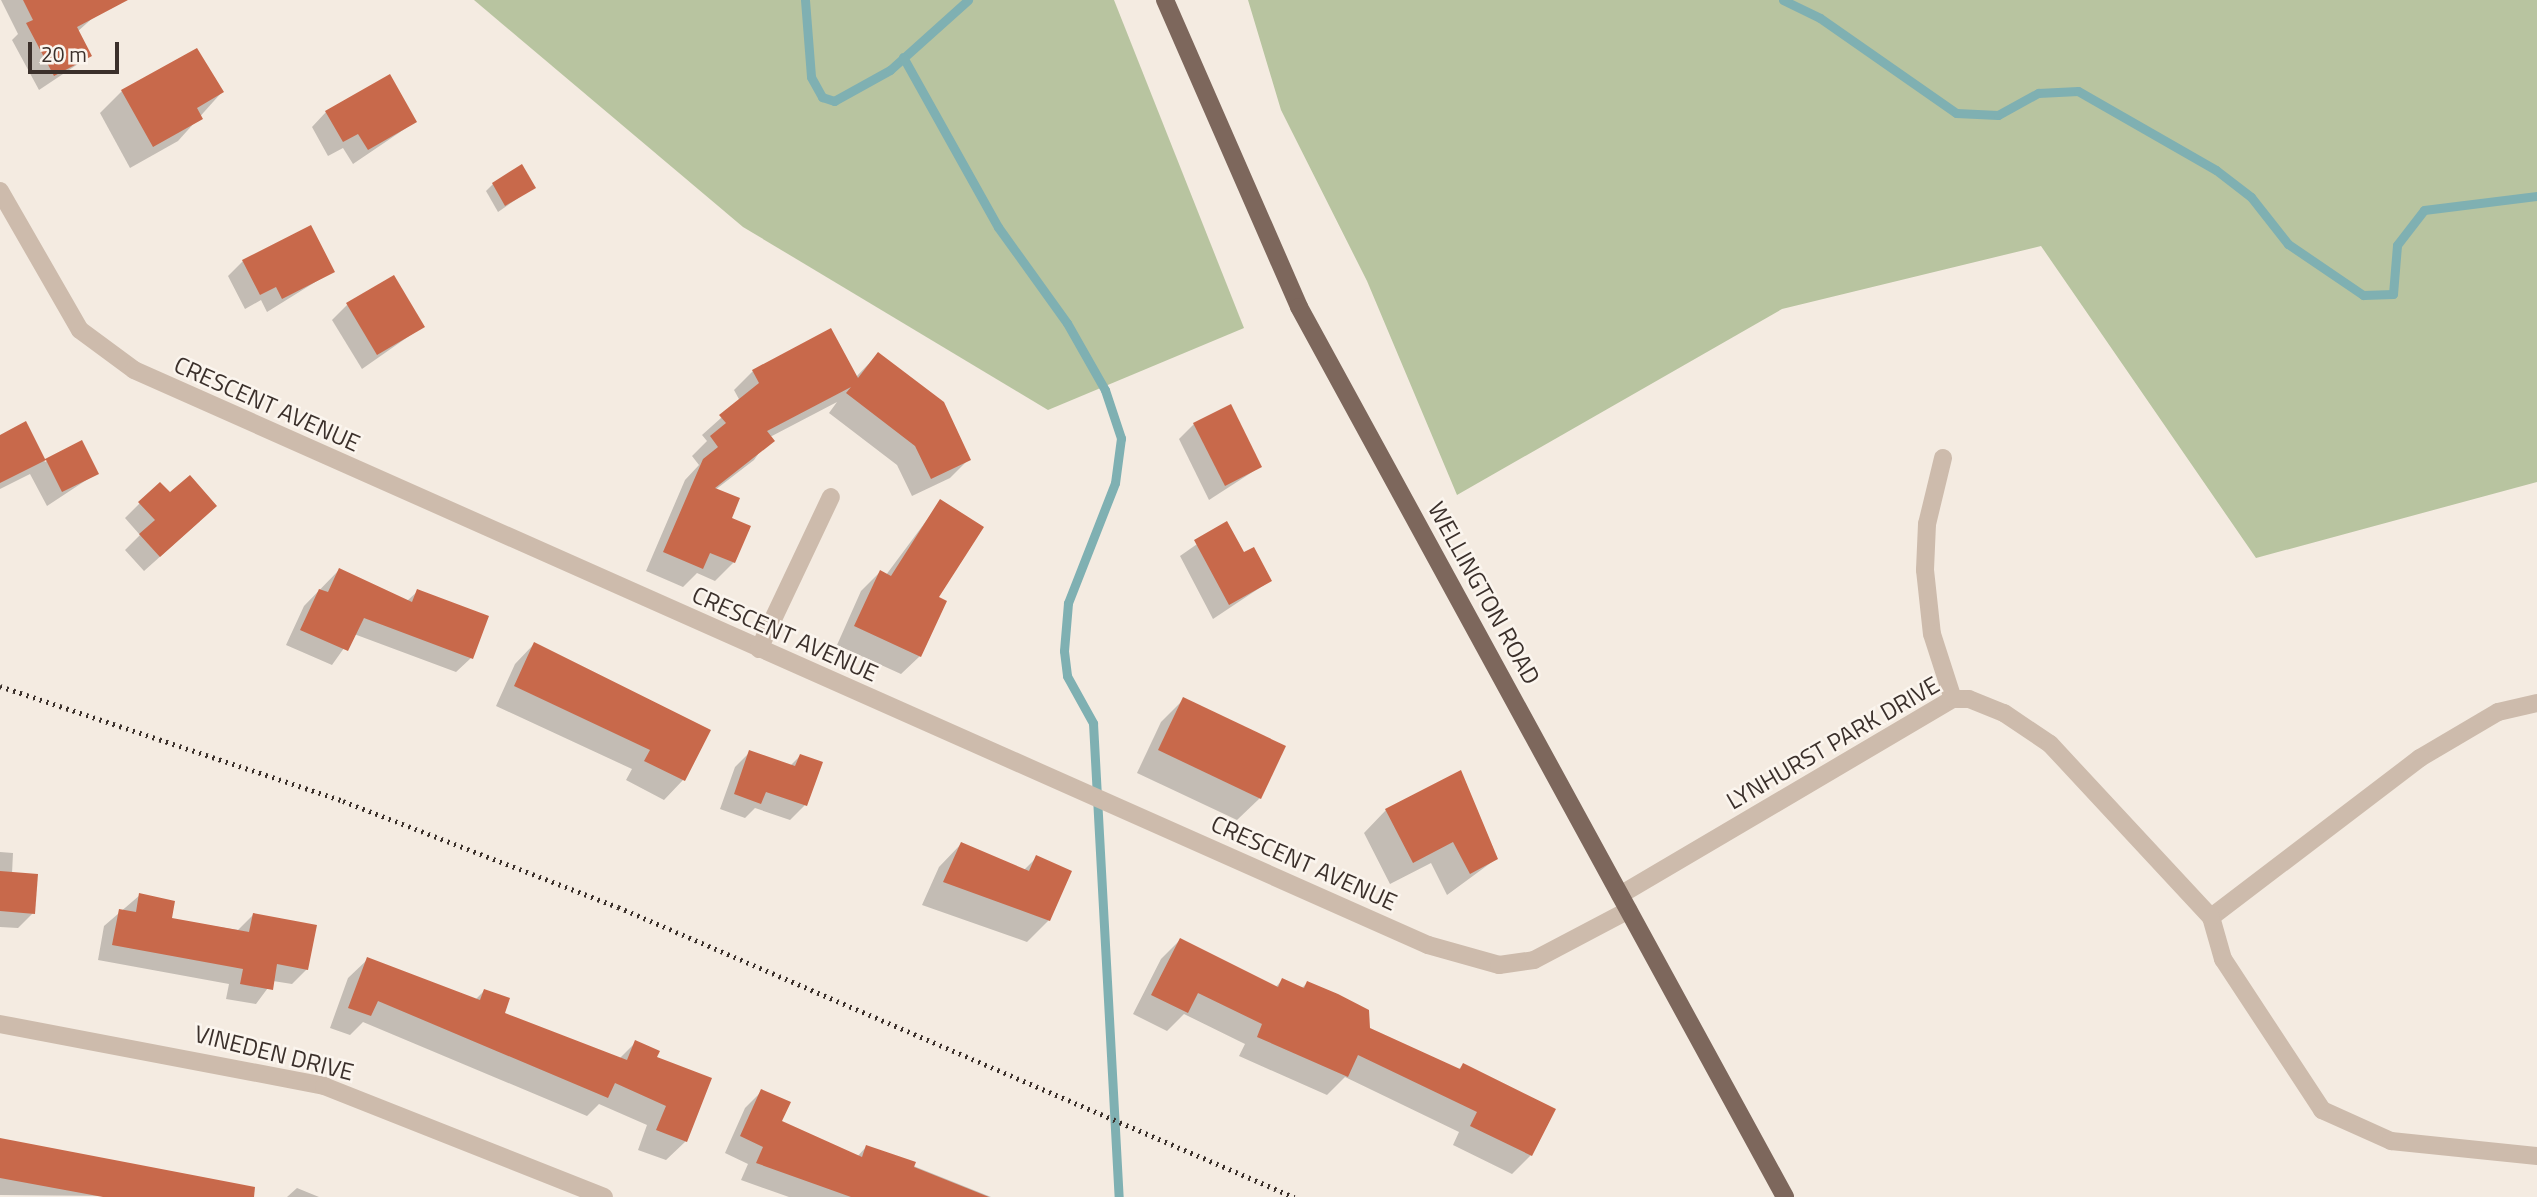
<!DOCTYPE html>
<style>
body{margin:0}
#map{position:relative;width:2537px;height:1197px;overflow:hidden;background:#f4ebe1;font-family:"Titillium Web",sans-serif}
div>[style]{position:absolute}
.green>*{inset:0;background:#b8c4a0}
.shadow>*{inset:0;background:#0003}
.stream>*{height:9px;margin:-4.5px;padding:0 4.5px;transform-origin:4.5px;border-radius:4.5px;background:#7fb0b2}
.building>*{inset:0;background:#c8694b}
.minor>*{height:18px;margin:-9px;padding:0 9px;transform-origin:9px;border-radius:9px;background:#cdbbac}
.major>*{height:18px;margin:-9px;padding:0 9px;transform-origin:9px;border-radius:9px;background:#7d675c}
.rail>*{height:5px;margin-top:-2.5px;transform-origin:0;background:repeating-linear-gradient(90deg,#3b302b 0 2px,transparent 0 7px)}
span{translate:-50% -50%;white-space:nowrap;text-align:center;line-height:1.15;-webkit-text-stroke:5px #fbf5ee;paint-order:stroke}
.street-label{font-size:24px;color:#3b302b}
.scale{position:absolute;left:28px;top:42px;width:91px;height:32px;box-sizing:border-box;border:4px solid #3b302b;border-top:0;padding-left:9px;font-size:21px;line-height:24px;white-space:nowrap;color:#3b302b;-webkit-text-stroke:5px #fbf5ee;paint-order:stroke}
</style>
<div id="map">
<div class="green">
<i style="clip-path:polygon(474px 0,1114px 0,1244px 328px,1048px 410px,743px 227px)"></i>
<i style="clip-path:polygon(1248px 0,2537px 0,2537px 482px,2256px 558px,2041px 246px,1782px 309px,1457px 495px,1367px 281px,1281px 110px)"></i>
</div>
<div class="shadow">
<i style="clip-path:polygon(1px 0,89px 0,96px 15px,77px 32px,90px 56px,39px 90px,12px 40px,18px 34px)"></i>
<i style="clip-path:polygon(122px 91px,222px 92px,178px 141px,130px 168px,100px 113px)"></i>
<i style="clip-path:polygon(326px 112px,415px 122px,353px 164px,343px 148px,328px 156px,312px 127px)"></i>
<i style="clip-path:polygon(493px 184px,534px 187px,498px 212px,486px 191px)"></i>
<i style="clip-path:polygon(243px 261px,333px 271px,267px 312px,261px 300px,245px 309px,228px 276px)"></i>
<i style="clip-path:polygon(347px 305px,422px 327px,362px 369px,332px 320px)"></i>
<i style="clip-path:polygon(878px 354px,969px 459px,950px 478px,912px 496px,897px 465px,829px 413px,837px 402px,770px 437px,754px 460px,715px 490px,729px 519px,734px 562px,715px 581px,697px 573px,683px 587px,646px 571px,685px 480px,699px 465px,692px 456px,707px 441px,702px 435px,740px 401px,734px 390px,753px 371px,855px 378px)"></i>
<i style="clip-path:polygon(26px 424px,45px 462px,82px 442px,97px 473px,47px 506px,30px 474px,0 489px,0 436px)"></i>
<i style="clip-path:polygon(1194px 424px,1260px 467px,1209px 500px,1179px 439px)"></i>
<i style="clip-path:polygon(941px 501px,936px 598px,920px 656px,901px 674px,837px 645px,861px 591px,880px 572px,886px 575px)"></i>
<i style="clip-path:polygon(140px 503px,200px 521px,144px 571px,125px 550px,140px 535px,125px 518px)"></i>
<i style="clip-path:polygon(1226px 524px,1243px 554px,1270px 581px,1213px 619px,1180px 556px)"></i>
<i style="clip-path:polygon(339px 570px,407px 601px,418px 591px,471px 658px,456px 672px,354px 634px,332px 665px,286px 645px,304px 606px)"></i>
<i style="clip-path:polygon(534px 644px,709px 731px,683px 780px,664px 800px,626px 780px,632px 769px,496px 706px,515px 664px)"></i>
<i style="clip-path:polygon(1184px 699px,1260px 798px,1237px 820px,1137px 773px,1161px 722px)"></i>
<i style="clip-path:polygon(750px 752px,790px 766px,800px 756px,805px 805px,790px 820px,755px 808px,745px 818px,720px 809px,735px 767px)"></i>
<i style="clip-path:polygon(1460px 772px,1496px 859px,1447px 895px,1431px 863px,1390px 884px,1364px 833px,1386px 810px)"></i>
<i style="clip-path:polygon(961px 844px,1023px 871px,1036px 858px,1049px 920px,1027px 942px,922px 905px,939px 867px)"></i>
<i style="clip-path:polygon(0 852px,13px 853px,12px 874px,33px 913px,18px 928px,0 927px)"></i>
<i style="clip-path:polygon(140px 895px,170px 919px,238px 930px,253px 915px,307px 969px,292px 984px,273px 981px,256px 1004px,226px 999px,229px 984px,98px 960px,104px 926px)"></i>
<i style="clip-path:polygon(1180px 940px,1275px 988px,1282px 980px,1301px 989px,1307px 983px,1368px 1029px,1458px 1070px,1463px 1065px,1531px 1155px,1512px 1174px,1453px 1145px,1459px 1132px,1345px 1077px,1327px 1095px,1239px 1056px,1245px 1044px,1184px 1014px,1167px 1031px,1133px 1014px,1161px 959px)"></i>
<i style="clip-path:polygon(368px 959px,475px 1000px,484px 991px,503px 1014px,619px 1059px,636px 1042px,655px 1058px,686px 1141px,666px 1160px,638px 1150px,647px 1125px,599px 1104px,587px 1116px,363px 1022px,350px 1035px,330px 1028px,348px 978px)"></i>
<i style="clip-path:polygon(762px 1091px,780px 1122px,857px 1157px,866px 1147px,991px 1197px,789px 1197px,741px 1180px,748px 1164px,725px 1153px,745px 1108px)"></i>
<i style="clip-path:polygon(0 1139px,238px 1197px,0 1195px)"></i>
<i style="clip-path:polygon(297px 1188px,319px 1197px,287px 1197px)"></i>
</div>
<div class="stream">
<i style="left:805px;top:0;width:77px;rotate:85.5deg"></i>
<i style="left:811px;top:77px;width:23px;rotate:61deg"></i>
<i style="left:822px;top:97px;width:13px;rotate:18deg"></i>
<i style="left:834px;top:101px;width:64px;rotate:-29deg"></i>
<i style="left:890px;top:70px;width:105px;rotate:-41.9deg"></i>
<i style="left:1783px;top:0;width:41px;rotate:25.9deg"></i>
<i style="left:1820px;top:18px;width:166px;rotate:34.9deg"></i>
<i style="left:1956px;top:113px;width:42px;rotate:2.7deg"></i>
<i style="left:1998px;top:115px;width:46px;rotate:-28.8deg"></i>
<i style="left:2038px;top:93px;width:40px;rotate:-2.9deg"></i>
<i style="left:2078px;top:91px;width:159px;rotate:29.8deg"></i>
<i style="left:2216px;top:170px;width:44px;rotate:37.6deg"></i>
<i style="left:2251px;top:197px;width:60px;rotate:51.8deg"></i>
<i style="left:2288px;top:244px;width:91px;rotate:34.2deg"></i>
<i style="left:2363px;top:295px;width:30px;rotate:-2deg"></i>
<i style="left:2393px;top:294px;width:49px;rotate:-85.3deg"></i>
<i style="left:2397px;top:245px;width:44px;rotate:-52.4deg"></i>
<i style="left:2424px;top:210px;width:114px;rotate:-7.1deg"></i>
<i style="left:903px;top:57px;width:195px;rotate:60.8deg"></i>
<i style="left:998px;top:227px;width:118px;rotate:54.3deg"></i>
<i style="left:1067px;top:323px;width:77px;rotate:60.4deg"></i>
<i style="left:1105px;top:390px;width:51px;rotate:71.6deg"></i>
<i style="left:1121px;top:438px;width:45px;rotate:97.6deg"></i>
<i style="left:1115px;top:483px;width:129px;rotate:111.4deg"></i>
<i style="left:1068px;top:603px;width:48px;rotate:94.8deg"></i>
<i style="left:1064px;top:651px;width:25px;rotate:83deg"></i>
<i style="left:1067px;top:676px;width:54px;rotate:61deg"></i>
<i style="left:1093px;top:723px;width:475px;rotate:86.9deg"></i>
</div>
<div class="building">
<i style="clip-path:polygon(23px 0,128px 0,77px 27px,92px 56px,54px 76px,26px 23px,33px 20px)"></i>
<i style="clip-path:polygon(197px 48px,224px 92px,197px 108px,203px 119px,153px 147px,121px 90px)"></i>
<i style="clip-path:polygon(390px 74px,417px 122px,368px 150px,358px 134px,343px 142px,325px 111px)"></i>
<i style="clip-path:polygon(522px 164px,536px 188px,505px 206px,492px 183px)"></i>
<i style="clip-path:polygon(311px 225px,335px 272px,282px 299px,276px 287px,260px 295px,242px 260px)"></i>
<i style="clip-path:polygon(394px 275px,425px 327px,377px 355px,346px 303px)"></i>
<i style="clip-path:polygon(831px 328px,858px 378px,878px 352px,944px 402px,971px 460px,931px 479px,915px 446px,846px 393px,851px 387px,767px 431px,775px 441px,715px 488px,740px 498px,732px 518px,751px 526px,735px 563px,710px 553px,703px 569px,663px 552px,703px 459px,718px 447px,710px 436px,726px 423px,719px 415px,759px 383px,752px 370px)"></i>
<i style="clip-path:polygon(1231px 404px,1262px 467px,1225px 486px,1193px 423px)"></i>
<i style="clip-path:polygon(26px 421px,45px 459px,82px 440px,99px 474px,62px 492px,46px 460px,0 483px,0 435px)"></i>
<i style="clip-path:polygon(190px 475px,217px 506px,160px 557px,139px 534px,155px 520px,138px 502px,160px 482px,170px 492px)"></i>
<i style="clip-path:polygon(940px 499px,984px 527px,939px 597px,947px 601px,921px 657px,854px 626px,880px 570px,891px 576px)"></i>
<i style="clip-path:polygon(1227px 521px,1244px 552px,1254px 547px,1272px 581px,1229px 605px,1194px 540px)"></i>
<i style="clip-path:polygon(339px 568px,412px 602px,417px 589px,489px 616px,473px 659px,364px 618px,348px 651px,300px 630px,319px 589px,328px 592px)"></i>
<i style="clip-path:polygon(534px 642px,711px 730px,685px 781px,644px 761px,650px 750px,514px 686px)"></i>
<i style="clip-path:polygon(1183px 697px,1286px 746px,1261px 799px,1158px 750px)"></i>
<i style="clip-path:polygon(749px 750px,795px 766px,800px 754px,823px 762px,807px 806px,766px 792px,761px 804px,734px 794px)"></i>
<i style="clip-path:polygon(1461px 770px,1498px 859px,1470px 874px,1453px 842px,1413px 863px,1385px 809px)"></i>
<i style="clip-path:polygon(961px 842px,1029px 871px,1036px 855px,1072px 871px,1050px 921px,943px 882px)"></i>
<i style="clip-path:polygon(0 871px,38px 874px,35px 914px,0 911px)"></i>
<i style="clip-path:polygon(139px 893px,175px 901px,172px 918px,249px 932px,253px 913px,317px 925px,308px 970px,277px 964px,273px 990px,240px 984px,243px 969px,112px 945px,119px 909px,136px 912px)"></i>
<i style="clip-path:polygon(1180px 938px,1278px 987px,1282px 978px,1304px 988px,1307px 981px,1338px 994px,1369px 1010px,1370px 1028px,1460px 1069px,1463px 1063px,1556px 1109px,1532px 1156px,1470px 1126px,1477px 1112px,1358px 1055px,1348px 1077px,1257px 1037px,1262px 1024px,1198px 993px,1188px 1013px,1151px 995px)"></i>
<i style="clip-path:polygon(367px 957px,480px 1000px,484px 989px,510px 998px,505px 1013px,627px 1060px,635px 1040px,660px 1051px,657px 1057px,712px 1078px,687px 1142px,656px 1130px,666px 1106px,615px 1083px,608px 1098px,378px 1001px,371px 1016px,348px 1008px)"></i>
<i style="clip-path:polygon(761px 1089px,791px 1102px,782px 1121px,862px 1157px,866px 1145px,916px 1162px,914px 1167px,989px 1197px,851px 1197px,756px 1163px,763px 1147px,740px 1136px)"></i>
<i style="clip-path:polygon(0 1138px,255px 1187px,254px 1197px,103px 1197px,0 1178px)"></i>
</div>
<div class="minor">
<i style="left:0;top:191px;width:160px;rotate:60.1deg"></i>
<i style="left:80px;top:330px;width:67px;rotate:36.5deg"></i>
<i style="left:134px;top:370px;width:1416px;rotate:23.96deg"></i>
<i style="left:1428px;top:945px;width:74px;rotate:15.7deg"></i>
<i style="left:1499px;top:965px;width:35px;rotate:-8deg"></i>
<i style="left:1534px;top:960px;width:107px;rotate:-27.8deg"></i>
<i style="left:1943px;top:458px;width:68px;rotate:103.6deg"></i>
<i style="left:1927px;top:524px;width:46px;rotate:92.5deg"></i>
<i style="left:1925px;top:570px;width:64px;rotate:83.8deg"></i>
<i style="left:1932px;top:634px;width:68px;rotate:72.1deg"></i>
<i style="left:759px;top:649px;width:168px;rotate:-64.7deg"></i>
<i style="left:2537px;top:703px;width:40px;rotate:167deg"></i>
<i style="left:2498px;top:712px;width:91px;rotate:149.5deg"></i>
<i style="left:2420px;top:758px;width:263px;rotate:142.7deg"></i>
<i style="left:2211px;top:917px;width:44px;rotate:74.1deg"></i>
<i style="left:2223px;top:959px;width:181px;rotate:56.7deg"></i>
<i style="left:2322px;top:1110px;width:76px;rotate:24.2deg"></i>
<i style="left:2391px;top:1141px;width:147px;rotate:5.9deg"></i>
<i style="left:1620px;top:895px;width:386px;rotate:-30.5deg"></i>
<i style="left:1953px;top:699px;width:16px"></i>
<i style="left:1969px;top:699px;width:38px;rotate:22deg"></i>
<i style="left:2004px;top:713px;width:55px;rotate:34deg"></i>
<i style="left:2050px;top:744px;width:236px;rotate:47.1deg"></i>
<i style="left:0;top:1024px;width:330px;rotate:10.8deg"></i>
<i style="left:324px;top:1086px;width:301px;rotate:21.6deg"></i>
</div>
<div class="major">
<i style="left:1165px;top:0;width:335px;rotate:66.4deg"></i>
<i style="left:1299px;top:307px;width:1014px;rotate:61.36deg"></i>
</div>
<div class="rail">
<i style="left:0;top:686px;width:362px;rotate:18.5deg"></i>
<i style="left:343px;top:801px;width:295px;rotate:21.1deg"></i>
<i style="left:618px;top:907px;width:736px;rotate:23.22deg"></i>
</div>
<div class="street-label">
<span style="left:267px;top:404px;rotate:24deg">CRESCENT AVENUE</span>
<span style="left:1484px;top:593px;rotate:61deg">WELLINGTON ROAD</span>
<span style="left:785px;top:634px;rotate:24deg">CRESCENT AVENUE</span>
<span style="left:1833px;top:743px;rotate:-30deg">LYNHURST PARK DRIVE</span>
<span style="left:1304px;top:863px;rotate:24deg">CRESCENT AVENUE</span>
<span style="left:274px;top:1053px;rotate:14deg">VINEDEN DRIVE</span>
</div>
<div class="scale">20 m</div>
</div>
